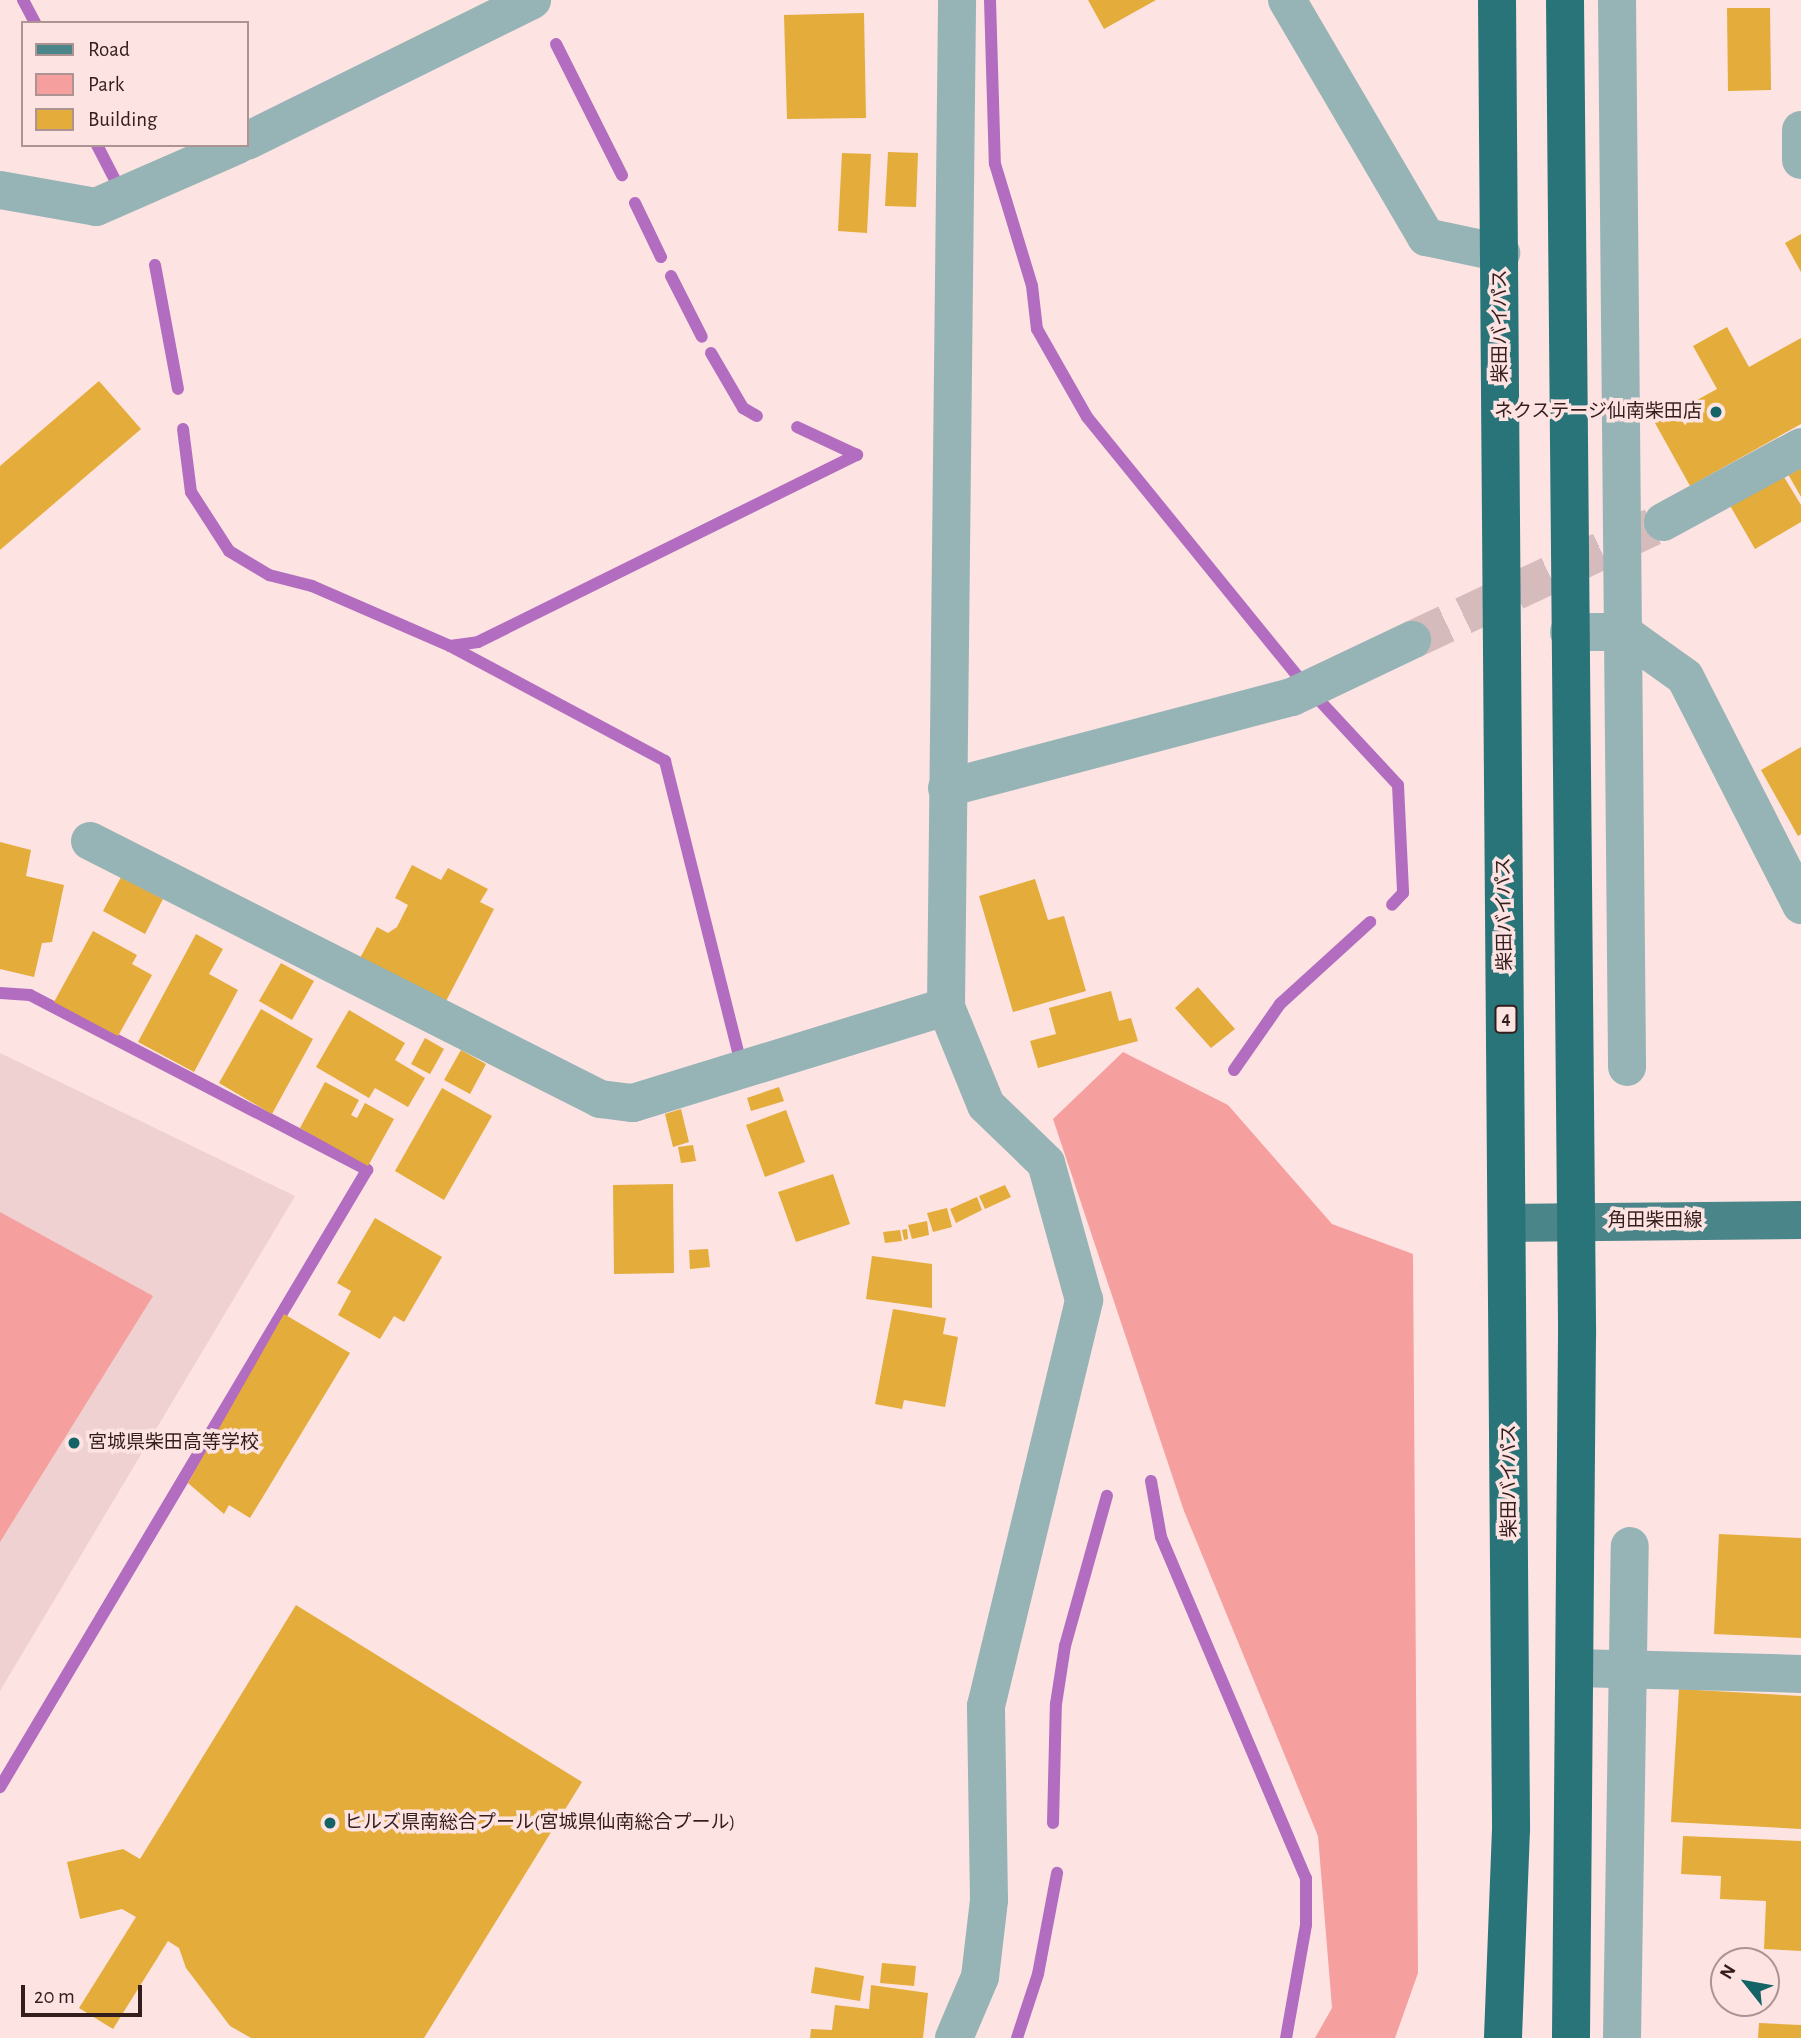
<!DOCTYPE html>
<meta charset="utf-8">
<style>
body{margin:0}
#map{position:relative;width:1801px;height:2038px;overflow:hidden;background:#fde3e2;font-family:"Alegreya Sans","Noto Sans JP",sans-serif}
div>[style]{position:absolute}
.built>*{inset:0;background:#eed1d0}
.green>*{inset:0;background:#f5a09e}
.stream>*{height:12px;margin:-6px;padding:0 6px;transform-origin:6px;border-radius:6px;background:#b36dc0}
.building>*{inset:0;background:#e4ac3a}
.minor-tunnel>*{height:38px;margin-top:-19px;transform-origin:0;background:repeating-linear-gradient(90deg,#d5bbbb 0 38px,transparent 0 57px)}
.minor>*{height:38px;margin:-19px;padding:0 19px;transform-origin:19px;border-radius:19px;background:#96b4b5}
.major>*{height:38px;margin:-19px;padding:0 19px;transform-origin:19px;border-radius:19px;background:#4a8589}
.highway>*{height:38px;margin:-19px;padding:0 19px;transform-origin:19px;border-radius:19px;background:#287478}
.dots>*{width:19px;height:19px;translate:-50% -50%;box-sizing:border-box;border:4px solid #fde3e2;border-radius:50%}
span{translate:-50% -50%;white-space:nowrap;text-align:center;line-height:1.15;-webkit-text-stroke:7px #fde3e2;paint-order:stroke}
.shield-label span{padding:2px 5px;background:#fde3e2;border:2px solid;border-radius:5px;-webkit-text-stroke-width:0}
.shield-label{font-size:18px;color:#341d1d;font-weight:700}
.street-label{font-size:19px;color:#341d1d}
.poi-label{font-size:19px;color:#341d1d}
.right{translate:-100% -50%;text-align:right}
.left{translate:0 -50%;text-align:left}
.legend{position:absolute;left:21px;top:21px;width:228px;height:126px;box-sizing:border-box;background:#fde3e2;border:2px solid #ad9493;margin:0;padding:9px 12px;list-style:none;font-size:21px;color:#341d1d}
.legend li{display:flex;align-items:center;gap:14px;height:35px}
.legend b{width:35px;border:2px solid #ad9493}
.north{position:absolute;left:1710px;top:1947px;width:70px;height:70px;box-sizing:border-box;background:#fde3e2;border:2px solid #ad9493;border-radius:50%;rotate:301deg;font-size:19px;font-weight:700;line-height:28px;text-align:center;color:#341d1d}
.north::after{content:'';display:block;margin:auto;width:24px;height:32px;background:#136367;clip-path:polygon(50% 0,100% 100%,50% 72%,0 100%)}
.scale{position:absolute;left:21px;top:1985px;width:121px;height:32px;box-sizing:border-box;border:4px solid #341d1d;border-top:0;padding-left:9px;font-size:21px;line-height:24px;white-space:nowrap;color:#341d1d;-webkit-text-stroke:5px #fde3e2;paint-order:stroke}
</style>
<div id="map">
<div class="built">
<i style="clip-path:polygon(0 1053px,295px 1196px,0 1691px)"></i>
</div>
<div class="green">
<i style="clip-path:polygon(1123px 1052px,1228px 1105px,1332px 1224px,1413px 1254px,1418px 1973px,1395px 2038px,1315px 2038px,1332px 2008px,1318px 1836px,1184px 1511px,1053px 1119px)"></i>
<i style="clip-path:polygon(0 1212px,153px 1296px,0 1542px)"></i>
</div>
<div class="stream">
<i style="left:23px;top:0;width:26px;rotate:62deg"></i>
<i style="left:990px;top:0;width:164px;rotate:88.3deg"></i>
<i style="left:995px;top:164px;width:127px;rotate:73.1deg"></i>
<i style="left:1032px;top:286px;width:43px;rotate:83.4deg"></i>
<i style="left:1037px;top:329px;width:101px;rotate:60.4deg"></i>
<i style="left:1087px;top:417px;width:336px;rotate:50.9deg"></i>
<i style="left:556px;top:44px;width:147px;rotate:63.3deg"></i>
<i style="left:97px;top:145px;width:42px;rotate:62.8deg"></i>
<i style="left:635px;top:203px;width:60px;rotate:64.3deg"></i>
<i style="left:155px;top:265px;width:126px;rotate:79.5deg"></i>
<i style="left:671px;top:276px;width:68px;rotate:63.1deg"></i>
<i style="left:711px;top:353px;width:64px;rotate:59.8deg"></i>
<i style="left:743px;top:408px;width:16px;rotate:30deg"></i>
<i style="left:183px;top:429px;width:64px;rotate:82.8deg"></i>
<i style="left:191px;top:492px;width:70px;rotate:57.2deg"></i>
<i style="left:229px;top:551px;width:47px;rotate:31deg"></i>
<i style="left:269px;top:575px;width:44px;rotate:14.3deg"></i>
<i style="left:312px;top:586px;width:150px;rotate:23.5deg"></i>
<i style="left:450px;top:646px;width:28px;rotate:-8deg"></i>
<i style="left:478px;top:642px;width:423px;rotate:-26.3deg"></i>
<i style="left:857px;top:455px;width:66px;rotate:-155deg"></i>
<i style="left:450px;top:646px;width:244px;rotate:28.1deg"></i>
<i style="left:665px;top:761px;width:299px;rotate:75.9deg"></i>
<i style="left:1319px;top:700px;width:116px;rotate:47.1deg"></i>
<i style="left:1398px;top:785px;width:108px;rotate:87.3deg"></i>
<i style="left:1403px;top:893px;width:16px;rotate:133deg"></i>
<i style="left:0;top:993px;width:30px;rotate:4deg"></i>
<i style="left:30px;top:995px;width:380px;rotate:27.4deg"></i>
<i style="left:367px;top:1170px;width:718px;rotate:120.74deg"></i>
<i style="left:1234px;top:1070px;width:80px;rotate:-55.1deg"></i>
<i style="left:1280px;top:1004px;width:122px;rotate:-42.3deg"></i>
<i style="left:1151px;top:1481px;width:57px;rotate:79.9deg"></i>
<i style="left:1161px;top:1537px;width:371px;rotate:67deg"></i>
<i style="left:1306px;top:1878px;width:47px;rotate:90deg"></i>
<i style="left:1306px;top:1925px;width:115px;rotate:100deg"></i>
<i style="left:1053px;top:1823px;width:119px;rotate:-88.6deg"></i>
<i style="left:1056px;top:1704px;width:59px;rotate:-81.2deg"></i>
<i style="left:1065px;top:1646px;width:156px;rotate:-74.4deg"></i>
<i style="left:1017px;top:2038px;width:67px;rotate:-71.8deg"></i>
<i style="left:1038px;top:1974px;width:103px;rotate:-79.3deg"></i>
</div>
<div class="building">
<i style="clip-path:polygon(1088px 0,1156px 0,1104px 29px)"></i>
<i style="clip-path:polygon(1727px 8px,1770px 8px,1771px 90px,1728px 91px)"></i>
<i style="clip-path:polygon(864px 13px,866px 118px,787px 119px,784px 15px)"></i>
<i style="clip-path:polygon(888px 152px,918px 153px,916px 207px,885px 206px)"></i>
<i style="clip-path:polygon(842px 153px,871px 154px,867px 233px,838px 231px)"></i>
<i style="clip-path:polygon(1801px 234px,1801px 272px,1785px 243px)"></i>
<i style="clip-path:polygon(1727px 327px,1749px 367px,1801px 338px,1801px 424px,1690px 486px,1655px 423px,1717px 389px,1693px 346px)"></i>
<i style="clip-path:polygon(99px 381px,141px 429px,0 550px,0 466px)"></i>
<i style="clip-path:polygon(1801px 466px,1801px 497px,1788px 474px)"></i>
<i style="clip-path:polygon(1784px 477px,1801px 505px,1801px 522px,1755px 549px,1728px 502px)"></i>
<i style="clip-path:polygon(1801px 747px,1801px 834px,1798px 836px,1761px 770px)"></i>
<i style="clip-path:polygon(0 842px,31px 850px,26px 876px,64px 885px,52px 942px,42px 943px,34px 977px,0 969px)"></i>
<i style="clip-path:polygon(412px 865px,441px 880px,448px 868px,488px 889px,480px 902px,494px 909px,445px 1003px,360px 958px,377px 927px,388px 933px,397px 927px,408px 905px,395px 898px)"></i>
<i style="clip-path:polygon(121px 877px,163px 899px,145px 934px,103px 911px)"></i>
<i style="clip-path:polygon(1035px 879px,1048px 920px,1064px 916px,1086px 991px,1013px 1012px,979px 896px)"></i>
<i style="clip-path:polygon(93px 931px,137px 955px,132px 964px,152px 975px,118px 1036px,54px 1002px)"></i>
<i style="clip-path:polygon(196px 934px,223px 949px,209px 974px,238px 990px,194px 1072px,138px 1042px)"></i>
<i style="clip-path:polygon(281px 963px,314px 981px,292px 1020px,259px 1001px)"></i>
<i style="clip-path:polygon(1198px 987px,1235px 1029px,1211px 1048px,1175px 1008px)"></i>
<i style="clip-path:polygon(1111px 991px,1119px 1021px,1131px 1018px,1138px 1041px,1038px 1068px,1030px 1041px,1056px 1034px,1049px 1008px)"></i>
<i style="clip-path:polygon(261px 1009px,313px 1039px,272px 1114px,219px 1083px)"></i>
<i style="clip-path:polygon(349px 1010px,405px 1043px,395px 1060px,425px 1078px,408px 1107px,375px 1088px,369px 1098px,316px 1067px)"></i>
<i style="clip-path:polygon(425px 1038px,444px 1049px,430px 1074px,411px 1064px)"></i>
<i style="clip-path:polygon(461px 1050px,486px 1064px,470px 1094px,444px 1080px)"></i>
<i style="clip-path:polygon(325px 1082px,359px 1100px,351px 1115px,357px 1118px,365px 1103px,394px 1119px,368px 1166px,300px 1128px)"></i>
<i style="clip-path:polygon(779px 1087px,784px 1101px,751px 1111px,747px 1098px)"></i>
<i style="clip-path:polygon(442px 1088px,492px 1116px,444px 1200px,395px 1171px)"></i>
<i style="clip-path:polygon(681px 1109px,689px 1142px,673px 1147px,665px 1114px)"></i>
<i style="clip-path:polygon(786px 1110px,805px 1162px,765px 1177px,746px 1125px)"></i>
<i style="clip-path:polygon(693px 1145px,696px 1161px,681px 1163px,678px 1147px)"></i>
<i style="clip-path:polygon(833px 1174px,850px 1224px,796px 1242px,778px 1192px)"></i>
<i style="clip-path:polygon(673px 1184px,674px 1273px,614px 1274px,613px 1185px)"></i>
<i style="clip-path:polygon(1005px 1185px,1011px 1197px,985px 1209px,979px 1196px)"></i>
<i style="clip-path:polygon(977px 1197px,982px 1210px,956px 1223px,950px 1209px)"></i>
<i style="clip-path:polygon(947px 1208px,952px 1227px,933px 1232px,927px 1213px)"></i>
<i style="clip-path:polygon(375px 1218px,442px 1257px,404px 1322px,394px 1316px,380px 1339px,338px 1315px,351px 1291px,337px 1283px)"></i>
<i style="clip-path:polygon(927px 1221px,929px 1235px,912px 1239px,908px 1225px)"></i>
<i style="clip-path:polygon(907px 1229px,908px 1239px,904px 1240px,902px 1230px)"></i>
<i style="clip-path:polygon(900px 1230px,902px 1241px,885px 1243px,883px 1232px)"></i>
<i style="clip-path:polygon(708px 1249px,710px 1267px,690px 1269px,689px 1250px)"></i>
<i style="clip-path:polygon(872px 1256px,932px 1264px,932px 1308px,866px 1299px)"></i>
<i style="clip-path:polygon(893px 1309px,946px 1318px,943px 1334px,958px 1337px,945px 1407px,904px 1400px,902px 1409px,875px 1404px)"></i>
<i style="clip-path:polygon(284px 1314px,350px 1353px,250px 1518px,229px 1505px,224px 1514px,188px 1483px)"></i>
<i style="clip-path:polygon(1719px 1534px,1801px 1538px,1801px 1638px,1714px 1634px)"></i>
<i style="clip-path:polygon(296px 1605px,582px 1782px,424px 2038px,251px 2038px,230px 2026px,186px 1968px,179px 1948px,168px 1941px,113px 2029px,79px 2008px,136px 1917px,122px 1909px,80px 1919px,67px 1862px,123px 1849px,140px 1859px)"></i>
<i style="clip-path:polygon(1679px 1689px,1801px 1696px,1801px 1829px,1671px 1822px)"></i>
<i style="clip-path:polygon(1683px 1836px,1801px 1841px,1801px 1951px,1764px 1949px,1766px 1901px,1720px 1899px,1721px 1876px,1681px 1874px)"></i>
<i style="clip-path:polygon(882px 1963px,916px 1966px,914px 1986px,880px 1983px)"></i>
<i style="clip-path:polygon(815px 1967px,864px 1976px,860px 2001px,811px 1993px)"></i>
<i style="clip-path:polygon(871px 1985px,928px 1993px,923px 2038px,810px 2038px,811px 2029px,832px 2030px,835px 2005px,869px 2009px)"></i>
<i style="clip-path:polygon(1759px 2023px,1801px 2025px,1801px 2038px,1758px 2038px)"></i>
</div>
<div class="minor-tunnel">
<i style="left:1412px;top:640px;width:277px;rotate:-25.2deg"></i>
</div>
<div class="minor">
<i style="left:1287px;top:0;width:275px;rotate:59.6deg"></i>
<i style="left:1426px;top:237px;width:77px;rotate:12deg"></i>
<i style="left:1617px;top:0;width:1067px;rotate:89.46deg"></i>
<i style="left:1801px;top:130px;width:30px;rotate:90deg"></i>
<i style="left:247px;top:141px;width:318px;rotate:-26.3deg"></i>
<i style="left:0;top:190px;width:97px;rotate:10deg"></i>
<i style="left:96px;top:207px;width:155px;rotate:-23.6deg"></i>
<i style="left:1663px;top:522px;width:157px;rotate:-28.5deg"></i>
<i style="left:1569px;top:632px;width:53px"></i>
<i style="left:1622px;top:632px;width:77px;rotate:35.5deg"></i>
<i style="left:1685px;top:677px;width:256px;rotate:63deg"></i>
<i style="left:947px;top:788px;width:357px;rotate:-14.8deg"></i>
<i style="left:1292px;top:697px;width:133px;rotate:-25.4deg"></i>
<i style="left:90px;top:841px;width:572px;rotate:26.83deg"></i>
<i style="left:600px;top:1099px;width:33px;rotate:7deg"></i>
<i style="left:633px;top:1103px;width:327px;rotate:-17.1deg"></i>
<i style="left:1575px;top:1668px;width:226px;rotate:1.5deg"></i>
<i style="left:954px;top:2038px;width:66px;rotate:-66.9deg"></i>
<i style="left:980px;top:1977px;width:78px;rotate:-83.3deg"></i>
<i style="left:989px;top:1900px;width:194px;rotate:-90.9deg"></i>
<i style="left:986px;top:1706px;width:418px;rotate:-76.4deg"></i>
<i style="left:1084px;top:1300px;width:142px;rotate:-105.5deg"></i>
<i style="left:1046px;top:1163px;width:83px;rotate:-136deg"></i>
<i style="left:986px;top:1105px;width:106px;rotate:-112.2deg"></i>
<i style="left:946px;top:1007px;width:1007px;rotate:-89.37deg"></i>
<i style="left:1622px;top:2038px;width:492px;rotate:-89.1deg"></i>
</div>
<div class="major">
<i style="left:1508px;top:1223px;width:293px;rotate:-0.6deg"></i>
</div>
<div class="highway">
<i style="left:1497px;top:0;width:1829px;rotate:89.56deg"></i>
<i style="left:1511px;top:1829px;width:209px;rotate:92.2deg"></i>
<i style="left:1565px;top:0;width:1335px;rotate:89.48deg"></i>
<i style="left:1577px;top:1335px;width:703px;rotate:90.49deg"></i>
</div>
<div class="dots">
<i style="left:1716px;top:412px;background:#136367"></i>
<i style="left:74px;top:1443px;background:#136367"></i>
<i style="left:330px;top:1823px;background:#136367"></i>
</div>
<div class="shield-label">
<span style="left:1506px;top:1019px">4</span>
</div>
<div class="street-label">
<span style="left:1501px;top:326px;rotate:-90deg">柴田バイパス</span>
<span style="left:1505px;top:914px;rotate:-91deg">柴田バイパス</span>
<span style="left:1655px;top:1221px">角田柴田線</span>
<span style="left:1510px;top:1481px;rotate:-90deg">柴田バイパス</span>
</div>
<div class="poi-label">
<span class="right" style="left:1702px;top:412px">ネクステージ仙南柴田店</span>
<span class="left" style="left:88px;top:1443px">宮城県柴田高等学校</span>
<span class="left" style="left:344px;top:1823px">ヒルズ県南総合プール(宮城県仙南総合プール)</span>
</div>
<ul class="legend">
<li><b style="height:9px;background:#4a8589"></b>Road</li>
<li><b style="height:19px;background:#f5a09e"></b>Park</li>
<li><b style="height:19px;background:#e4ac3a"></b>Building</li>
</ul>
<div class="north">N</div>
<div class="scale">20 m</div>
</div>
